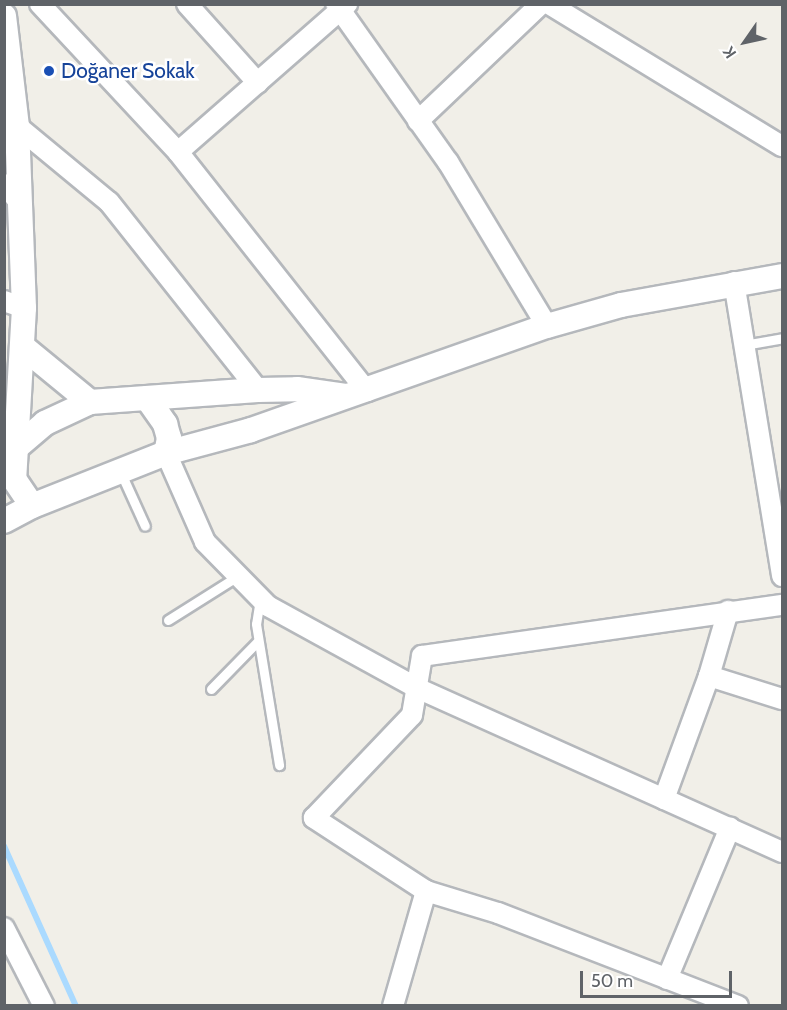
<!DOCTYPE html>
<meta charset="utf-8">
<style>
body{margin:0}
#map{position:relative;width:787px;height:1010px;overflow:hidden;background:#f1efe8;font-family:Cabin,sans-serif}
div>[style]{position:absolute}
.stream>*{height:6px;margin:-3px;padding:0 3px;transform-origin:3px;border-radius:3px;background:#aadaff}
.roads{filter:drop-shadow(2px 0 #b5b8bc) drop-shadow(-2px 0 #b5b8bc) drop-shadow(0 2px #b5b8bc) drop-shadow(0 -2px #b5b8bc)}
.service>*{height:9px;margin:-4.5px;padding:0 4.5px;transform-origin:4.5px;border-radius:4.5px;background:#fff}
.minor>*{height:20px;margin:-10px;padding:0 10px;transform-origin:10px;border-radius:10px;background:#fff}
.tertiary>*{height:24px;margin:-12px;padding:0 12px;transform-origin:12px;border-radius:12px;background:#fff}
.dots>*{width:16px;height:16px;translate:-50% -50%;box-sizing:border-box;border:3px solid #fff;border-radius:50%}
span{translate:-50% -50%;white-space:nowrap;text-align:center;line-height:1.15;-webkit-text-stroke:5px #fff;paint-order:stroke}
.transit-label{font-size:21px;color:#164399}
.left{translate:0 -50%;text-align:left}
.frame{position:absolute;inset:0;border:6px solid #5f6368;pointer-events:none}
.north{position:absolute;left:715px;top:12px;width:60px;height:60px;-webkit-text-stroke:4px #fff;paint-order:stroke;rotate:236deg;font-size:16px;font-weight:700;line-height:24px;text-align:center;color:#5f6368}
.north::after{content:'';display:block;margin:auto;width:21px;height:27px;background:#5f6368;clip-path:polygon(50% 0,100% 100%,50% 72%,0 100%)}
.scale{position:absolute;left:580px;top:971px;width:152px;height:27px;box-sizing:border-box;border:3px solid #5f6368;border-top:0;padding-left:8px;font-size:18px;line-height:21px;white-space:nowrap;color:#5f6368;-webkit-text-stroke:4px #fff;paint-order:stroke}
</style>
<div id="map">
<div class="stream">
<i style="left:4px;top:846px;width:175px;rotate:65.8deg"></i>
</div>
<div class="roads">
<div class="service">
<i style="left:744px;top:345px;width:39px;rotate:-10deg"></i>
<i style="left:120px;top:471px;width:60px;rotate:65.6deg"></i>
<i style="left:260px;top:599px;width:25px;rotate:99deg"></i>
<i style="left:256px;top:624px;width:143px;rotate:80.7deg"></i>
<i style="left:168px;top:620px;width:83px;rotate:-32.2deg"></i>
<i style="left:211px;top:689px;width:67px;rotate:-45.6deg"></i>
</div>
<div class="minor">
<i style="left:40px;top:4px;width:202px;rotate:47deg"></i>
<i style="left:178px;top:152px;width:305px;rotate:51.7deg"></i>
<i style="left:187px;top:4px;width:106px;rotate:48.1deg"></i>
<i style="left:336px;top:4px;width:194px;rotate:54.7deg"></i>
<i style="left:448px;top:162px;width:192px;rotate:58.9deg"></i>
<i style="left:549px;top:4px;width:273px;rotate:31.4deg"></i>
<i style="left:418px;top:121px;width:170px;rotate:-43.6deg"></i>
<i style="left:17px;top:126px;width:119px;rotate:39.6deg"></i>
<i style="left:109px;top:202px;width:240px;rotate:51.6deg"></i>
<i style="left:178px;top:152px;width:225px;rotate:-41.2deg"></i>
<i style="left:4px;top:184px;width:25px;rotate:50deg"></i>
<i style="left:734px;top:282px;width:298px;rotate:80.7deg"></i>
<i style="left:4px;top:301px;width:21px;rotate:19deg"></i>
<i style="left:166px;top:453px;width:97px;rotate:66.3deg"></i>
<i style="left:205px;top:542px;width:90px;rotate:45.5deg"></i>
<i style="left:268px;top:606px;width:170px;rotate:28.8deg"></i>
<i style="left:417px;top:688px;width:400px;rotate:24.2deg"></i>
<i style="left:709px;top:676px;width:77px;rotate:17.5deg"></i>
<i style="left:664px;top:799px;width:131px;rotate:-69.9deg"></i>
<i style="left:709px;top:676px;width:68px;rotate:-73.7deg"></i>
<i style="left:4px;top:928px;width:88px;rotate:62.9deg"></i>
<i style="left:667px;top:979px;width:164px;rotate:-67.4deg"></i>
<i style="left:393px;top:1006px;width:120px;rotate:-74deg"></i>
<i style="left:738px;top:1006px;width:257px;rotate:-158.8deg"></i>
<i style="left:498px;top:913px;width:75px;rotate:-163deg"></i>
<i style="left:426px;top:891px;width:134px;rotate:-146.9deg"></i>
<i style="left:314px;top:818px;width:142px;rotate:-46.4deg"></i>
<i style="left:412px;top:715px;width:60px;rotate:-80.4deg"></i>
<i style="left:422px;top:656px;width:364px;rotate:-8.1deg"></i>
</div>
<div class="tertiary">
<i style="left:4px;top:16px;width:111px;rotate:83.3deg"></i>
<i style="left:17px;top:126px;width:182px;rotate:87.8deg"></i>
<i style="left:24px;top:308px;width:171px;rotate:93.3deg"></i>
<i style="left:14px;top:479px;width:32px;rotate:56deg"></i>
<i style="left:32px;top:506px;width:144px;rotate:-21.6deg"></i>
<i style="left:166px;top:453px;width:88px;rotate:-15.1deg"></i>
<i style="left:251px;top:430px;width:314px;rotate:-19.4deg"></i>
<i style="left:547px;top:326px;width:77px;rotate:-15.8deg"></i>
<i style="left:621px;top:305px;width:164px;rotate:-10.2deg"></i>
<i style="left:23px;top:347px;width:87px;rotate:39.4deg"></i>
<i style="left:147px;top:398px;width:32px;rotate:55deg"></i>
<i style="left:165px;top:424px;width:15px;rotate:74deg"></i>
<i style="left:169px;top:438px;width:15px;rotate:101deg"></i>
<i style="left:10px;top:453px;width:46px;rotate:-40.6deg"></i>
<i style="left:45px;top:423px;width:50px;rotate:-25deg"></i>
<i style="left:90px;top:402px;width:168px;rotate:-4.1deg"></i>
<i style="left:258px;top:390px;width:39px;rotate:-1deg"></i>
<i style="left:297px;top:389px;width:49px;rotate:8.1deg"></i>
<i style="left:4px;top:521px;width:32px;rotate:-28deg"></i>
</div>
</div>
<div class="dots">
<i style="left:49px;top:71px;background:#1a4fb4"></i>
</div>
<div class="transit-label">
<span class="left" style="left:61px;top:71px">Doğaner Sokak</span>
</div>
<div class="frame"></div>
<div class="north">K</div>
<div class="scale">50 m</div>
</div>
